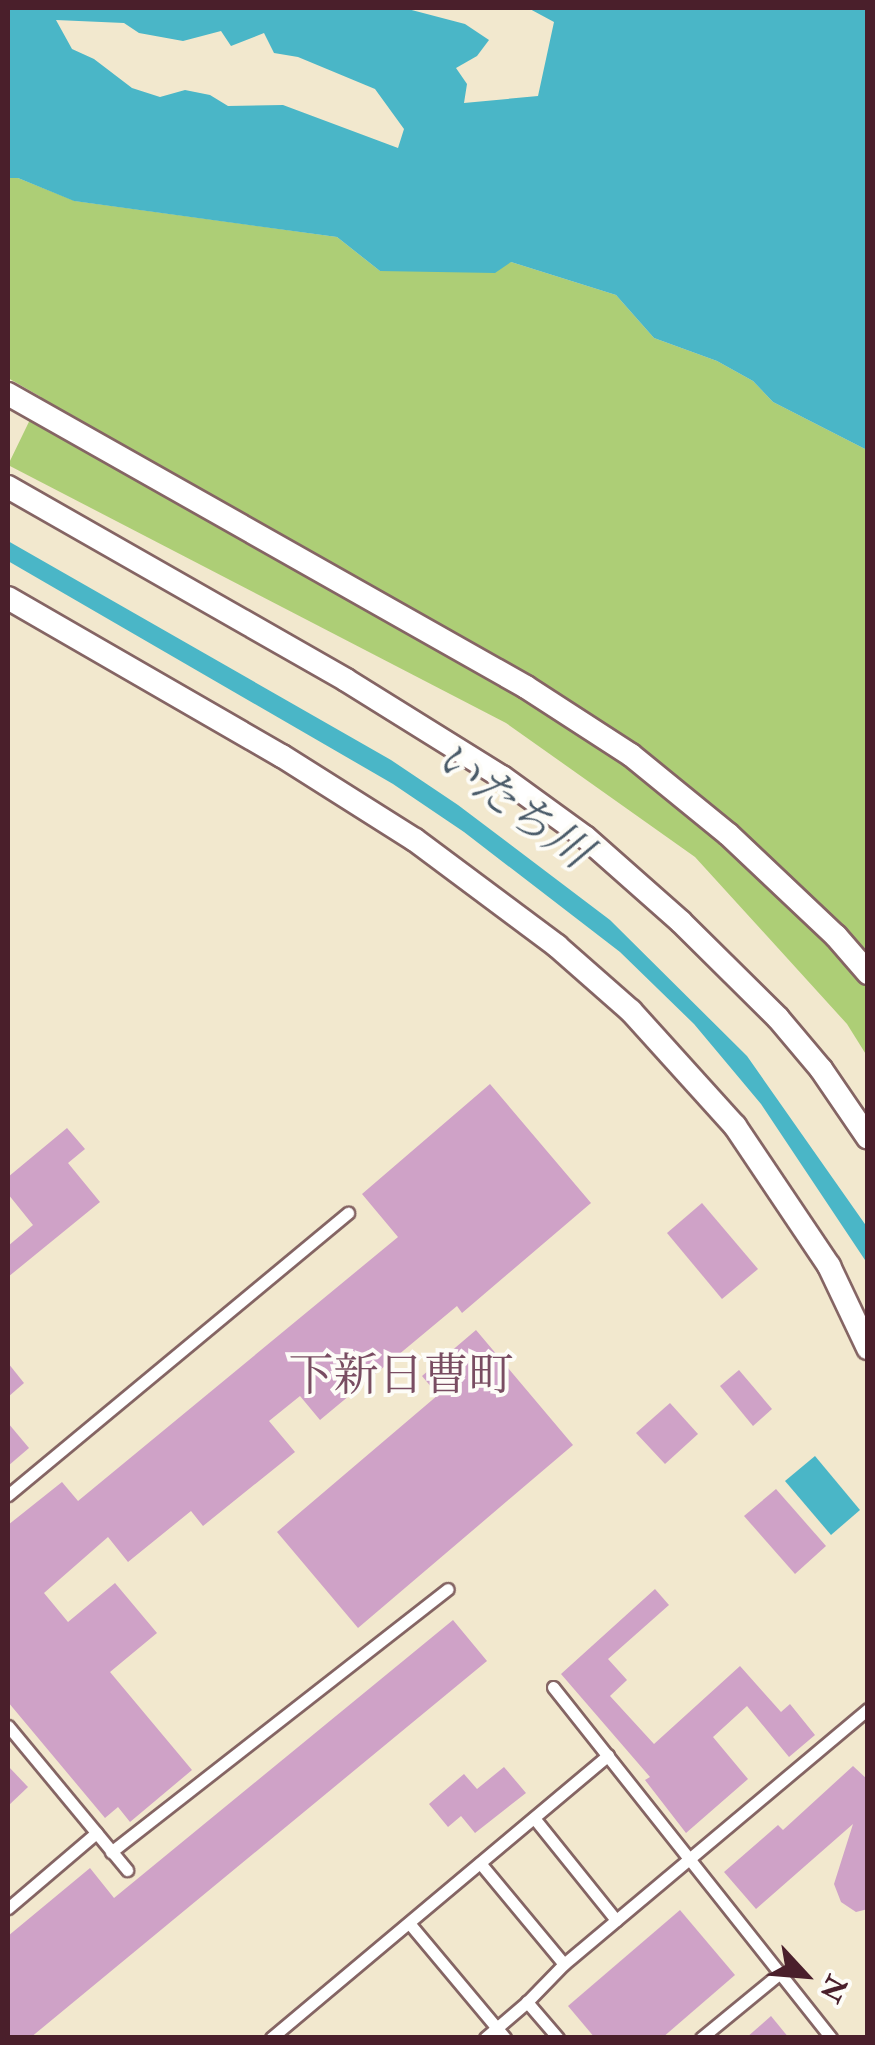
<!DOCTYPE html>
<meta charset="utf-8">
<style>
body{margin:0}
#map{position:relative;width:875px;height:2045px;overflow:hidden;background:#f2e8ce;font-family:"IM FELL Double Pica","Noto Serif JP",serif}
div>[style]{position:absolute}
.green>*{inset:0;background:#adce76}
.water>*{inset:0;background:#4ab6c7}
.building>*{inset:0;background:#cfa2c7}
.roads{filter:drop-shadow(2px 0 #856564) drop-shadow(-2px 0 #856564) drop-shadow(0 2px #856564) drop-shadow(0 -2px #856564)}
.lane>*{height:11px;margin:-5.5px;padding:0 5.5px;transform-origin:5.5px;border-radius:5.5px;background:#fff}
.street>*{height:22px;margin:-11px;padding:0 11px;transform-origin:11px;border-radius:11px;background:#fff}
span{translate:-50% -50%;white-space:nowrap;text-align:center;line-height:1.15;-webkit-text-stroke:8px #fdfcf7;paint-order:stroke}
.water-label{font-size:45px;color:#4a5b69;font-style:italic}
.neighbourhood-label{font-size:45px;color:#794d62}
.frame{position:absolute;inset:0;border:10px solid #4a1f2b;pointer-events:none}
.north{position:absolute;left:755px;top:1925px;width:100px;height:100px;-webkit-text-stroke:8px #fdfcf7;paint-order:stroke;rotate:116deg;font-size:28px;font-weight:700;line-height:40px;text-align:center;color:#4a1f2b}
.north::after{content:'';display:block;margin:auto;width:35px;height:45px;background:#4a1f2b;clip-path:polygon(50% 0,100% 100%,50% 72%,0 100%)}
</style>
<div id="map">
<div class="green">
<i style="clip-path:polygon(8px 178px,18px 178px,75px 201px,337px 237px,380px 271px,511px 262px,616px 295px,654px 338px,717px 361px,753px 381px,773px 402px,867px 450px,867px 1056px,847px 1024px,695px 857px,506px 723px,8px 465px,41px 397px,8px 378px)"></i>
</div>
<div class="water">
<i style="clip-path:polygon(evenodd,8px 8px,404px 8px,465px 24px,489px 40px,477px 56px,456px 68px,467px 84px,464px 103px,538px 96px,554px 22px,528px 8px,867px 8px,867px 450px,773px 402px,753px 381px,717px 361px,654px 338px,616px 295px,511px 262px,495px 273px,380px 271px,337px 237px,74px 201px,18px 178px,8px 178px,8px 8px,56px 20px,124px 23px,139px 33px,183px 41px,221px 31px,231px 46px,264px 33px,274px 53px,298px 57px,375px 89px,404px 129px,398px 148px,283px 105px,228px 106px,210px 95px,185px 90px,160px 97px,132px 88px,94px 59px,72px 49px,56px 20px)"></i>
<i style="clip-path:polygon(8px 541px,391px 760px,458px 805px,610px 920px,747px 1056px,867px 1227px,867px 1263px,761px 1104px,694px 1024px,620px 952px,464px 832px,393px 784px,8px 561px)"></i>
<i style="clip-path:polygon(815px 1456px,860px 1510px,831px 1535px,785px 1481px)"></i>
</div>
<div class="building">
<i style="clip-path:polygon(490px 1084px,591px 1203px,462px 1313px,457px 1306px,320px 1420px,300px 1396px,269px 1421px,295px 1452px,203px 1526px,191px 1511px,128px 1562px,108px 1537px,44px 1593px,68px 1622px,115px 1583px,157px 1633px,110px 1672px,192px 1770px,130px 1822px,118px 1807px,105px 1818px,8px 1702px,8px 1525px,62px 1482px,78px 1501px,398px 1237px,362px 1194px)"></i>
<i style="clip-path:polygon(67px 1128px,85px 1149px,68px 1163px,100px 1202px,8px 1277px,8px 1246px,33px 1225px,8px 1194px,8px 1177px)"></i>
<i style="clip-path:polygon(702px 1203px,758px 1269px,722px 1299px,667px 1233px)"></i>
<i style="clip-path:polygon(476px 1330px,573px 1445px,358px 1628px,277px 1532px,438px 1395px,422px 1376px)"></i>
<i style="clip-path:polygon(8px 1363px,24px 1383px,8px 1397px)"></i>
<i style="clip-path:polygon(739px 1370px,772px 1409px,753px 1426px,720px 1386px)"></i>
<i style="clip-path:polygon(670px 1403px,698px 1434px,665px 1464px,636px 1433px)"></i>
<i style="clip-path:polygon(8px 1423px,29px 1448px,8px 1466px)"></i>
<i style="clip-path:polygon(776px 1489px,826px 1546px,795px 1574px,744px 1516px)"></i>
<i style="clip-path:polygon(655px 1589px,669px 1605px,608px 1659px,627px 1680px,610px 1696px,654px 1744px,740px 1666px,781px 1712px,790px 1704px,815px 1735px,789px 1757px,747px 1706px,713px 1737px,748px 1779px,686px 1833px,645px 1780px,650px 1777px,561px 1674px)"></i>
<i style="clip-path:polygon(453px 1620px,487px 1661px,30px 2038px,8px 2038px,8px 1936px,90px 1868px,114px 1898px)"></i>
<i style="clip-path:polygon(8px 1766px,28px 1787px,8px 1806px)"></i>
<i style="clip-path:polygon(853px 1766px,868px 1780px,868px 1909px,856px 1912px,841px 1902px,834px 1884px,853px 1824px,756px 1909px,724px 1872px,778px 1825px,783px 1830px)"></i>
<i style="clip-path:polygon(504px 1767px,526px 1793px,475px 1833px,461px 1816px,448px 1827px,429px 1804px,464px 1774px,477px 1789px)"></i>
<i style="clip-path:polygon(680px 1910px,735px 1975px,662px 2038px,595px 2038px,568px 2006px)"></i>
<i style="clip-path:polygon(771px 2016px,789px 2038px,746px 2038px)"></i>
</div>
<div class="roads">
<div class="lane">
<i style="left:8px;top:1495px;width:442px;rotate:-39.7deg"></i>
<i style="left:553px;top:1687px;width:448px;rotate:51.6deg"></i>
<i style="left:8px;top:1726px;width:187px;rotate:50.4deg"></i>
<i style="left:534px;top:1818px;width:131px;rotate:51.2deg"></i>
<i style="left:111px;top:1852px;width:427px;rotate:-38deg"></i>
<i style="left:480px;top:1863px;width:131px;rotate:50.3deg"></i>
<i style="left:8px;top:1908px;width:116px;rotate:-40.4deg"></i>
<i style="left:409px;top:1923px;width:150px;rotate:50.1deg"></i>
<i style="left:271px;top:2038px;width:440px;rotate:-40deg"></i>
<i style="left:485px;top:2038px;width:55px;rotate:-40.6deg"></i>
<i style="left:558px;top:2038px;width:48px;rotate:-130.7deg"></i>
<i style="left:527px;top:2002px;width:53px;rotate:-45.8deg"></i>
<i style="left:564px;top:1964px;width:397px;rotate:-40deg"></i>
<i style="left:701px;top:2038px;width:102px;rotate:-39.4deg"></i>
</div>
<div class="street">
<i style="left:8px;top:394px;width:595px;rotate:29.49deg"></i>
<i style="left:526px;top:687px;width:125px;rotate:32.9deg"></i>
<i style="left:631px;top:755px;width:125px;rotate:39.2deg"></i>
<i style="left:728px;top:834px;width:149px;rotate:43.4deg"></i>
<i style="left:836px;top:936px;width:49px;rotate:49.1deg"></i>
<i style="left:8px;top:487px;width:389px;rotate:29.7deg"></i>
<i style="left:346px;top:680px;width:184px;rotate:31.9deg"></i>
<i style="left:502px;top:777px;width:102px;rotate:35.9deg"></i>
<i style="left:585px;top:837px;width:128px;rotate:41.5deg"></i>
<i style="left:681px;top:922px;width:136px;rotate:44.7deg"></i>
<i style="left:778px;top:1018px;width:67px;rotate:49.9deg"></i>
<i style="left:821px;top:1069px;width:83px;rotate:55.7deg"></i>
<i style="left:8px;top:598px;width:316px;rotate:30deg"></i>
<i style="left:282px;top:756px;width:157px;rotate:32.3deg"></i>
<i style="left:415px;top:840px;width:177px;rotate:36.7deg"></i>
<i style="left:557px;top:946px;width:98px;rotate:41.3deg"></i>
<i style="left:631px;top:1011px;width:155px;rotate:47.9deg"></i>
<i style="left:735px;top:1126px;width:169px;rotate:56.1deg"></i>
<i style="left:829px;top:1266px;width:91px;rotate:64.6deg"></i>
</div>
</div>
<div class="water-label">
<span style="left:512px;top:806px;rotate:36deg">いたち川</span>
</div>
<div class="neighbourhood-label">
<span style="left:401px;top:1377px">下新日曹町</span>
</div>
<div class="frame"></div>
<div class="north">N</div>
</div>
